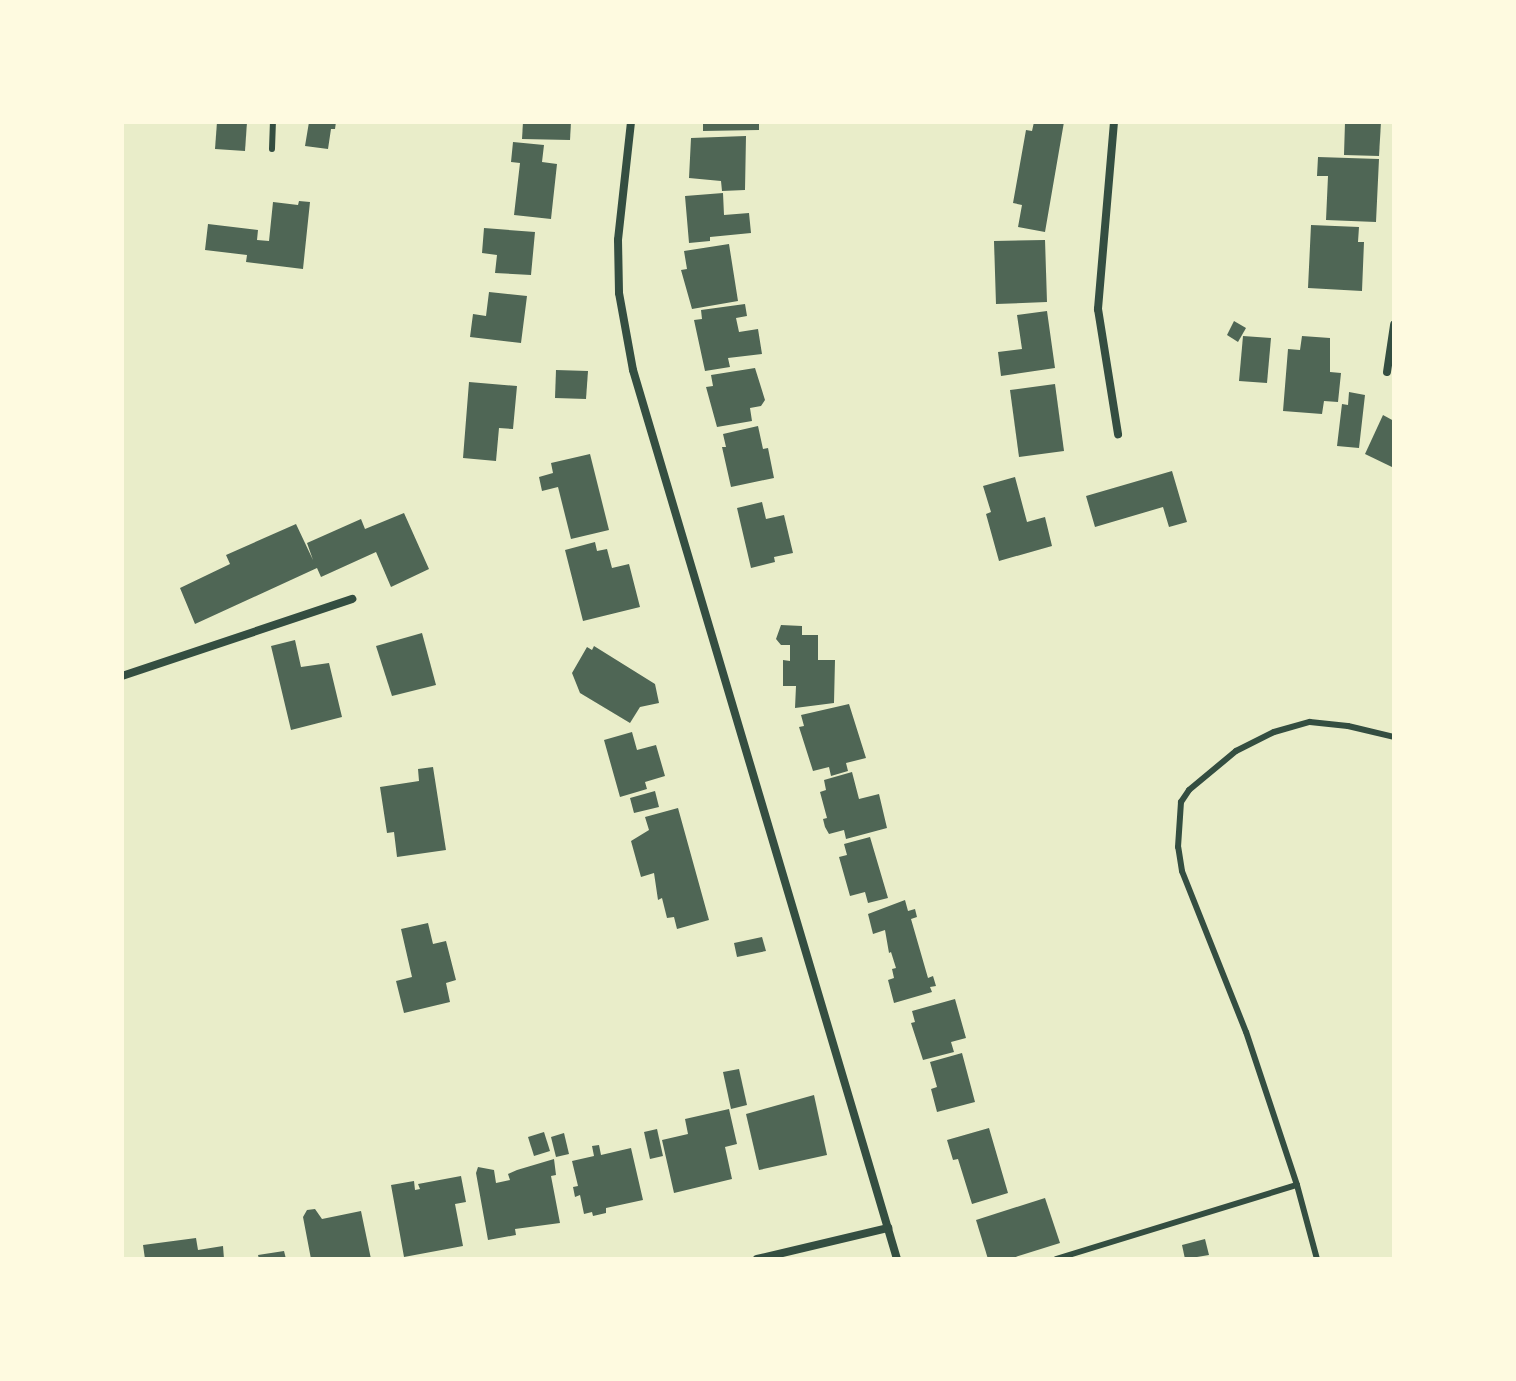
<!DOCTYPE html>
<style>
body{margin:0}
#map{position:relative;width:1516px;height:1381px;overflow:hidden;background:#e9edc9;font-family:Bitter,serif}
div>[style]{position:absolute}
.building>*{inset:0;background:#4f6655}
.service>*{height:6px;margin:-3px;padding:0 3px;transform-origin:3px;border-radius:3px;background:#344e41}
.minor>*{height:8px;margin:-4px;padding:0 4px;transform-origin:4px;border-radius:4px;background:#344e41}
span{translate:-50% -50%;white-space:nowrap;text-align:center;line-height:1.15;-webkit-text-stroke:6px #fefae0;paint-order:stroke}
.frame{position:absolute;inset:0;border:124px solid #fefae0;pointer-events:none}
</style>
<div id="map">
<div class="building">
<i style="clip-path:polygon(217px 122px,247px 122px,245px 151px,215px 149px)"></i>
<i style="clip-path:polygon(309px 122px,336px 122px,335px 129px,331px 129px,328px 149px,305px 146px)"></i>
<i style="clip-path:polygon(523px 122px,571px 122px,570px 140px,522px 139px)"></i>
<i style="clip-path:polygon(703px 122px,759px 122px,759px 130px,703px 131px)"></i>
<i style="clip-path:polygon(1034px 122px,1064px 122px,1045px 232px,1018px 227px,1022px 205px,1013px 203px,1026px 130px,1032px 131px)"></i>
<i style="clip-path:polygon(1345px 122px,1381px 122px,1379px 156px,1344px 155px)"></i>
<i style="clip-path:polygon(746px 136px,745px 190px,722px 191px,721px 181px,689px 178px,691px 138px)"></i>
<i style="clip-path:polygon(513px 142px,544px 145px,542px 162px,557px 164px,551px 219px,514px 215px,520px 163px,511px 162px)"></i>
<i style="clip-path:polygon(1318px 157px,1379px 159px,1376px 222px,1326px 220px,1328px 176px,1317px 176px)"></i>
<i style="clip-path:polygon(723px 193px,724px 215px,749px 213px,751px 233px,710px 237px,710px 241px,689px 243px,685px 196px)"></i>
<i style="clip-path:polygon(299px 201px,310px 202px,303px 269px,246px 262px,247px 255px,205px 250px,208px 224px,258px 230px,257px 240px,269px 241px,273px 202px,298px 205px)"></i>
<i style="clip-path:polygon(1311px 225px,1359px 227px,1358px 242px,1364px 242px,1362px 291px,1308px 288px)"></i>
<i style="clip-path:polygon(484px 228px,535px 232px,531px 275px,495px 273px,497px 255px,482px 253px)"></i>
<i style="clip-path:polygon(1045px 240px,1047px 302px,996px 304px,994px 241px)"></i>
<i style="clip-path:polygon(729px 244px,738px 301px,692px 309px,681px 270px,687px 269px,684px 251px)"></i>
<i style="clip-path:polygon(489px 292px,527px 296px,521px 343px,470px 337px,473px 314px,486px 316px)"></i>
<i style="clip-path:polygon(745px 304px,747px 316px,736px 318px,739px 332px,758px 329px,762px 354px,728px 358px,730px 367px,705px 371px,694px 320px,702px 319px,701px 310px)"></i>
<i style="clip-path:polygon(1047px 311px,1055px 368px,1001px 376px,998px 352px,1022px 349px,1017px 315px)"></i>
<i style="clip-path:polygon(1234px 321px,1246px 328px,1238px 342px,1227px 335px)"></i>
<i style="clip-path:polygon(1243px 336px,1271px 338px,1267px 383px,1239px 381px)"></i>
<i style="clip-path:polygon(1302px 336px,1330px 338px,1330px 372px,1341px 373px,1338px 402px,1324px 401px,1322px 414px,1283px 411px,1288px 349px,1300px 350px)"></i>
<i style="clip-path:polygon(755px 368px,765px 400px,761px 406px,750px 408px,752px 421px,717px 427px,706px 387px,713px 386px,711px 375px)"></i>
<i style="clip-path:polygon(556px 370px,588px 371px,586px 399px,555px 398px)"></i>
<i style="clip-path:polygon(469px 382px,517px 386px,513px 429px,499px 428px,496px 461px,463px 458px)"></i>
<i style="clip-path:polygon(1055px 384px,1064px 451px,1019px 457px,1010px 390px)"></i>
<i style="clip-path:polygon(1349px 392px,1365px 395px,1359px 448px,1337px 446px,1342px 404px,1348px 405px)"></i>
<i style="clip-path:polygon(1383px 415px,1394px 421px,1394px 468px,1365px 454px)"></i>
<i style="clip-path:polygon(758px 426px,763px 449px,768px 448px,774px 478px,731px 487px,722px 447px,726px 447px,723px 434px)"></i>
<i style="clip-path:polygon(590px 454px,609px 530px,571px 539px,558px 487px,542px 491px,539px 477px,553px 473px,551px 463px)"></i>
<i style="clip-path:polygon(1172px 471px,1187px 522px,1169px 527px,1163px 507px,1095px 527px,1086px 496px)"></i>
<i style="clip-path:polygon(1015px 477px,1027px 522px,1045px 517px,1052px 546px,999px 561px,986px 514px,991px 512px,983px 486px)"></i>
<i style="clip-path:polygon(762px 502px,766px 519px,784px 515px,793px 553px,774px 557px,775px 562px,751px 568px,737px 508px)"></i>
<i style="clip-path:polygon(404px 513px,429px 569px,391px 587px,376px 552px,321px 577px,317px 568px,195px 624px,180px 588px,230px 564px,226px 555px,296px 524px,313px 560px,307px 543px,361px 519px,365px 529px)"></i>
<i style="clip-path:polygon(595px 542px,597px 551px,607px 549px,612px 568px,629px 564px,640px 607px,583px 621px,565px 550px)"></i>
<i style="clip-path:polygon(781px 625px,802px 626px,802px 635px,818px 635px,818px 660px,835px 660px,834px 703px,795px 708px,796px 686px,783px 686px,783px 660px,790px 661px,790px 645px,781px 645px,776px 639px)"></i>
<i style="clip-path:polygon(422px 633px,436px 685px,392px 696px,376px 646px)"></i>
<i style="clip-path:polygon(295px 640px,301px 667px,329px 663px,342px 717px,291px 730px,271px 646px)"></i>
<i style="clip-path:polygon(594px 646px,655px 684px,659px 703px,640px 707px,630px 723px,580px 693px,572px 673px,587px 647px,592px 650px)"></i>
<i style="clip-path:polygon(849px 704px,866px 758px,846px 763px,848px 771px,831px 776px,829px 767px,813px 771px,799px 727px,804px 726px,801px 715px)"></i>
<i style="clip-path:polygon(632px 732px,637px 750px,656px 745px,665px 776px,645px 782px,647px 789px,620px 797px,604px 740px)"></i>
<i style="clip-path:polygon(433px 767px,446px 850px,397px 857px,394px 832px,387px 833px,380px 787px,419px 781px,418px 769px)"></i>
<i style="clip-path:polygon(852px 772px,859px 799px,879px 794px,887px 828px,846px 839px,844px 830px,829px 834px,825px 827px,823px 819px,827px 818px,820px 792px,826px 790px,824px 780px)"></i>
<i style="clip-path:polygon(655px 791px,659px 807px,634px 813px,630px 798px)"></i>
<i style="clip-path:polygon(678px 808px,709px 920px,677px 929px,674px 917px,667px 918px,662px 898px,658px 900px,654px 873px,641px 877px,631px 841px,649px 830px,645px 817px)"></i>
<i style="clip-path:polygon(870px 837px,888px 898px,868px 903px,865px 892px,850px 896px,839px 857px,847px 855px,844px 844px)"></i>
<i style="clip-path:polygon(905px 900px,908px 911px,915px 909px,917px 917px,911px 919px,928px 978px,933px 976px,936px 986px,930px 987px,932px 992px,894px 1003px,888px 980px,894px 978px,892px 969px,896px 968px,891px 952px,889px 953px,885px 930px,873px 934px,868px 914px)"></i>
<i style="clip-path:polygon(428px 923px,433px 944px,446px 941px,456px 980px,446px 983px,450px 1002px,404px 1013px,396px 981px,412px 977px,401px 929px)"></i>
<i style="clip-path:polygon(762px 937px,766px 951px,737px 957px,734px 943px)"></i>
<i style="clip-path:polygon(955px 999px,966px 1038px,951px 1042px,954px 1052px,923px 1060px,911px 1023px,915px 1022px,912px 1011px)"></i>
<i style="clip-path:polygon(962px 1053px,975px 1102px,937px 1112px,931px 1089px,937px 1087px,930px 1062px)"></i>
<i style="clip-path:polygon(739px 1069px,747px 1105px,731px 1109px,723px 1072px)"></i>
<i style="clip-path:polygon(814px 1095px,827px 1155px,759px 1170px,746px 1114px)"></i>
<i style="clip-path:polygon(729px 1109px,737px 1144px,725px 1147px,732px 1179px,674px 1193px,662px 1140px,688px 1134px,685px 1119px)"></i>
<i style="clip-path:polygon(989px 1128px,1008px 1193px,972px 1204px,958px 1159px,953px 1160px,947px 1140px)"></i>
<i style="clip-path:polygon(657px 1129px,663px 1156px,650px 1159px,644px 1132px)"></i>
<i style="clip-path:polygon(544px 1132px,550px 1151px,534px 1156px,528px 1137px)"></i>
<i style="clip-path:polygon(564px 1133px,569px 1154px,556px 1157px,551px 1137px)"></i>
<i style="clip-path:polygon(599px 1145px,601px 1155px,631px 1148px,643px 1200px,606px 1208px,606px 1213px,593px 1216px,592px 1212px,584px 1214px,580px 1195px,575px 1197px,573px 1187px,578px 1186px,572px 1161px,594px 1156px,592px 1146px)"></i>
<i style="clip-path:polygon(554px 1159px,556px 1175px,551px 1176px,560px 1223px,515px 1229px,516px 1235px,488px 1240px,476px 1173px,478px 1167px,494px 1170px,496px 1183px,510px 1180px,508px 1174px,517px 1170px)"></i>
<i style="clip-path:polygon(461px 1176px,466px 1202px,455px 1204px,463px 1246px,404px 1257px,391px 1185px,414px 1181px,415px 1190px,420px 1189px,418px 1184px)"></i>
<i style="clip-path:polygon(1045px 1198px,1060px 1243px,1009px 1259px,988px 1259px,976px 1220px)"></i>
<i style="clip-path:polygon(315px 1209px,322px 1219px,361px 1211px,371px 1259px,311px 1259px,303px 1217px,307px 1210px)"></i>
<i style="clip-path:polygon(196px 1238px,198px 1250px,223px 1246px,224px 1259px,145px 1259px,143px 1245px)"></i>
<i style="clip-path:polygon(1205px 1239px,1209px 1255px,1185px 1259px,1182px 1245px)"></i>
<i style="clip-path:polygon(284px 1251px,286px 1259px,259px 1259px,258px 1255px)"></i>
</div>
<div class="service">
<i style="left:272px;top:149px;width:27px;rotate:-88deg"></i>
<i style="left:1297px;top:1185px;width:161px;rotate:-108.4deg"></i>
<i style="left:1246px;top:1032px;width:173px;rotate:-111.7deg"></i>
<i style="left:1182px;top:871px;width:24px;rotate:-99deg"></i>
<i style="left:1178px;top:847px;width:45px;rotate:-86.2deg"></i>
<i style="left:1181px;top:802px;width:14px;rotate:-56deg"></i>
<i style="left:1189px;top:790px;width:61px;rotate:-39.7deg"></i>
<i style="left:1236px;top:751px;width:42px;rotate:-26.6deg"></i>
<i style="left:1274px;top:732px;width:37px;rotate:-16deg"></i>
<i style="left:1310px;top:722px;width:38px;rotate:6deg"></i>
<i style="left:1348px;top:726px;width:47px;rotate:13.4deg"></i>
<i style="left:1056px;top:1259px;width:252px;rotate:-17.1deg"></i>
<i style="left:1297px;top:1185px;width:77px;rotate:74.9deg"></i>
</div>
<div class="minor">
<i style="left:631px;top:122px;width:119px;rotate:96.3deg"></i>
<i style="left:618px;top:240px;width:53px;rotate:88.9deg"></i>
<i style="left:619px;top:293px;width:78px;rotate:79.7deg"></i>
<i style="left:633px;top:370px;width:927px;rotate:73.46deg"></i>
<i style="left:1114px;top:122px;width:188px;rotate:94.9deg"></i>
<i style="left:1098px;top:309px;width:127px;rotate:80.9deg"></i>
<i style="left:1387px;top:372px;width:48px;rotate:-81.5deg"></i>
<i style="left:122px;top:676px;width:243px;rotate:-18.5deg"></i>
<i style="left:757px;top:1259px;width:135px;rotate:-13.3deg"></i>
</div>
<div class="frame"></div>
</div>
